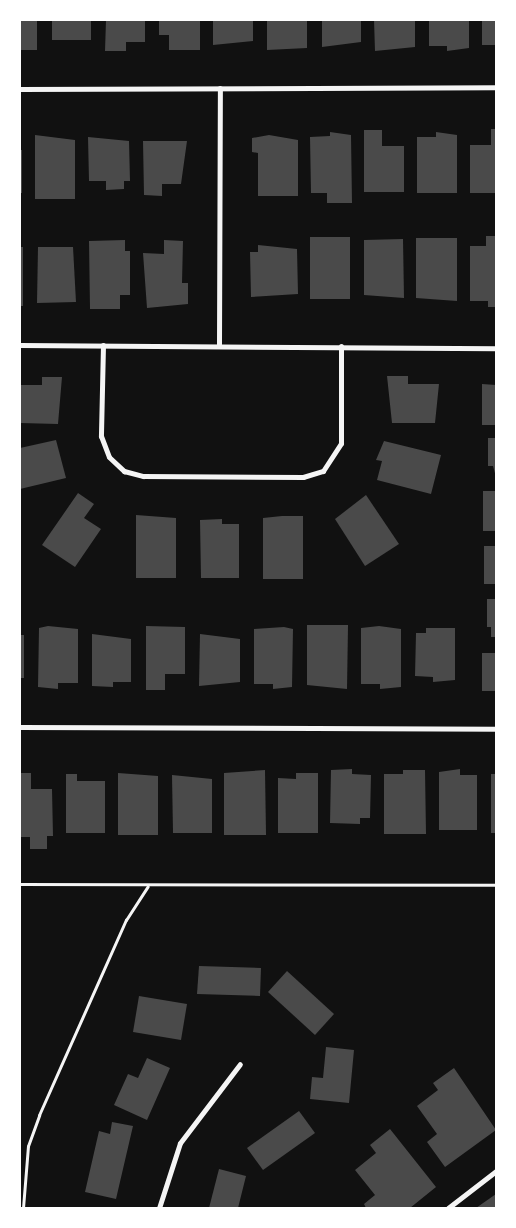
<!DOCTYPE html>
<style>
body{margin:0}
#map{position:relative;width:516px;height:1228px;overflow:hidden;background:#111;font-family:Spectral,serif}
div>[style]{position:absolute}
.building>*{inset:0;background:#4a4a4a}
.path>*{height:3px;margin:-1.5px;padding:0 1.5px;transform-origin:1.5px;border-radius:1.5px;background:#f5f5f5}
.minor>*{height:5px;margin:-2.5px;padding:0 2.5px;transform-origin:2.5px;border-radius:2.5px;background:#f5f5f5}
span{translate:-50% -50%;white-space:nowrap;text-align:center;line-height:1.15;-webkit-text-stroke:5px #fff;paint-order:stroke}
.frame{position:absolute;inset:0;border:21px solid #fff;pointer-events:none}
</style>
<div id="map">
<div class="building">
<i style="clip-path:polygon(20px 20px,37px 20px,37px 50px,20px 50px)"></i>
<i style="clip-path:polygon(52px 20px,91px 20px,91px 40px,52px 40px)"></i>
<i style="clip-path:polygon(106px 20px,145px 20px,145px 42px,126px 42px,126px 51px,105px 51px)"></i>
<i style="clip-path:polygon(159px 20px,200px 20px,200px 50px,169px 50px,169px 35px,159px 35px)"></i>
<i style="clip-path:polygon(213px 20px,253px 20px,253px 41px,213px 45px)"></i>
<i style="clip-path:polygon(267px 20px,307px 20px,307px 48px,267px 50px)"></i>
<i style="clip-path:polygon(322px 20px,361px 20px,361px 42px,322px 47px)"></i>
<i style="clip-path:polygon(374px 20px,415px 20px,415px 47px,375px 51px)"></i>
<i style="clip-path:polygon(429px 20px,469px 20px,469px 48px,447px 51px,447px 46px,429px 46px)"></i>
<i style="clip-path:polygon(482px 20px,496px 20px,496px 45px,482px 45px)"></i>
<i style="clip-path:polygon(491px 129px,496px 129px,496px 193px,470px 193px,470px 145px,491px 145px)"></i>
<i style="clip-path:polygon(364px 130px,382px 130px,382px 146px,404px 146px,404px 192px,364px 192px)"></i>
<i style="clip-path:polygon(330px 132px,351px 135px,352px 203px,327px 203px,327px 193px,311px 193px,310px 137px,330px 136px)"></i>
<i style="clip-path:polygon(436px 132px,457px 135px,457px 193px,417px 193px,417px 137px,436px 137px)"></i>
<i style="clip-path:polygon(35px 135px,75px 140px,75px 199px,35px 199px)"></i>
<i style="clip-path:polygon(269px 135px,298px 140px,298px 196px,258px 196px,258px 153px,252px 152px,252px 138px)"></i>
<i style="clip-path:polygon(88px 137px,129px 141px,130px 181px,124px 181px,124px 189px,106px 190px,106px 181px,89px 181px)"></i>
<i style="clip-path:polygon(143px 141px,187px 141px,181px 184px,162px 184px,162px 196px,144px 195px)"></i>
<i style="clip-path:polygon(20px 150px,22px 150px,22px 193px,20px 193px)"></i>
<i style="clip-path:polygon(486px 236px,496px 236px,496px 307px,488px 307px,488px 301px,470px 301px,470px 246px,486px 246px)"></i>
<i style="clip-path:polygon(310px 237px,350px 237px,350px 299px,310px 299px)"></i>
<i style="clip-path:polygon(416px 238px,457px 238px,457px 301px,416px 298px)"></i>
<i style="clip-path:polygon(403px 239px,404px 298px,364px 295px,364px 240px)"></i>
<i style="clip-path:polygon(125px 240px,125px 251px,130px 251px,130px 295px,120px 295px,120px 309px,90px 309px,89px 241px)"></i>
<i style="clip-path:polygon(164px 240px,183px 241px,182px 283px,188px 283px,188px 304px,147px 308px,143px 253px,164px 254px)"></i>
<i style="clip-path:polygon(258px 245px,297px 249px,298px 294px,251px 297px,250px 252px,258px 252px)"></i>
<i style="clip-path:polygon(20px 247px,23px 247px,23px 306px,20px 306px)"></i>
<i style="clip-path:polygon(38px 247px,73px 247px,76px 302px,37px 303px)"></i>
<i style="clip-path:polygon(387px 376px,408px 376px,408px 384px,439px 384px,435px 423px,392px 423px)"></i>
<i style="clip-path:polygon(42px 377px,62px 377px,58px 424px,20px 423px,20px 385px,42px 385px)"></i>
<i style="clip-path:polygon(482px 384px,496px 385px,496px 425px,482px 425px)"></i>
<i style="clip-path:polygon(488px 438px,496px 438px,496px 477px,493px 466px,488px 466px)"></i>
<i style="clip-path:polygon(56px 440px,66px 478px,20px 489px,20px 448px)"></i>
<i style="clip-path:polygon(384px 441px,441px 455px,431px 494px,377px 480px,382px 461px,376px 460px)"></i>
<i style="clip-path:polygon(483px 491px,496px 491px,496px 531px,483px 531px)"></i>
<i style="clip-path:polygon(78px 493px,94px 504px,84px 518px,101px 529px,75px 567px,42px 545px)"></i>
<i style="clip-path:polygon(366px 495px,399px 544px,365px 566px,335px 519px)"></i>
<i style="clip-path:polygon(136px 515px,176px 518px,176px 578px,136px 578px)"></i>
<i style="clip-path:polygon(282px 516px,303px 516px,303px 579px,263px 579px,263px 518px)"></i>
<i style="clip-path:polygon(222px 519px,222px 524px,239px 524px,239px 578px,201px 578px,200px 520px)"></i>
<i style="clip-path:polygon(484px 546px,496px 546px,496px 584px,484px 584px)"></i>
<i style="clip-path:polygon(487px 599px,496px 599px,496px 637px,491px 637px,491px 627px,487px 627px)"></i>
<i style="clip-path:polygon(307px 625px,348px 625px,347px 689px,307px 685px)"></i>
<i style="clip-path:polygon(48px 626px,78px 629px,78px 683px,58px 683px,58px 689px,38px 687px,39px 628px)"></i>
<i style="clip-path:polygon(146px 626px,185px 627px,185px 674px,165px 674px,165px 690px,146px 690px)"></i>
<i style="clip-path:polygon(379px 626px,401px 629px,401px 687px,380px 689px,380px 684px,361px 684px,361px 628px)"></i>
<i style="clip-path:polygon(284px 627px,293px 629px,292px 687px,273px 689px,273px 684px,254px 684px,254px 629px)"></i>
<i style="clip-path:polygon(426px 628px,455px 628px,455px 680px,433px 682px,433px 677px,415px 676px,416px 633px,426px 633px)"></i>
<i style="clip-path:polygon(92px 634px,131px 639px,131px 682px,113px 682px,113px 687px,92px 686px)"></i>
<i style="clip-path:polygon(200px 634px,240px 639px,240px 682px,199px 686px)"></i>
<i style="clip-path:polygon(20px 635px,24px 635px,24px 678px,20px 678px)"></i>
<i style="clip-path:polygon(482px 653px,496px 653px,496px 691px,482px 691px)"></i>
<i style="clip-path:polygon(352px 769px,352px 774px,371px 775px,370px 818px,360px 818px,360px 824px,330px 823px,331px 770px)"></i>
<i style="clip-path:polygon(460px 769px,460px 775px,477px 775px,477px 830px,439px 830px,439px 772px)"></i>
<i style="clip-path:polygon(265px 770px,266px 835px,224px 835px,224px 773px)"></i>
<i style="clip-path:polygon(403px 770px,425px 770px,426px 834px,384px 834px,384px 774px,403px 774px)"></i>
<i style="clip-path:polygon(20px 773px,31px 773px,31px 789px,52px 789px,53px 836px,47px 836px,47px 849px,30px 849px,30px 837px,20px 837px)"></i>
<i style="clip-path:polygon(118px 773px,158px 776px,158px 835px,118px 835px)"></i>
<i style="clip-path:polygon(296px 773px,318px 773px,318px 833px,278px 833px,278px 778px,296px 779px)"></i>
<i style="clip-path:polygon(66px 774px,77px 774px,77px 781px,105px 781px,105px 833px,66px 833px)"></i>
<i style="clip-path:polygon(491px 774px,496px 774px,496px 833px,491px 833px)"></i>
<i style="clip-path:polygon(172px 775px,212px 779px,212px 833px,173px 833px)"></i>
<i style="clip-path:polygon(199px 966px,261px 968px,260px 996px,197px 994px)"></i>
<i style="clip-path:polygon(287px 971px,334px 1014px,315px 1035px,268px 992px)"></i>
<i style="clip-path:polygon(139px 996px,187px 1004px,181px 1040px,133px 1032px)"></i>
<i style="clip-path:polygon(326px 1047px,354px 1050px,349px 1103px,310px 1099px,312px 1077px,323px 1078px)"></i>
<i style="clip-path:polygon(147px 1058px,170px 1068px,147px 1120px,114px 1105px,128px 1074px,138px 1078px)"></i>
<i style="clip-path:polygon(454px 1068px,496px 1130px,445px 1167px,427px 1142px,437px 1134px,417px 1106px,438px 1090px,433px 1083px)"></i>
<i style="clip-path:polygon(299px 1111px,315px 1133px,263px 1170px,247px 1148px)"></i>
<i style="clip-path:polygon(112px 1122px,133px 1126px,116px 1199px,85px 1192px,99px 1131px,110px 1134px)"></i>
<i style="clip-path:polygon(390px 1129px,436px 1187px,410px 1208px,366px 1208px,364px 1204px,375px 1195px,355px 1170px,376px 1153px,370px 1145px)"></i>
<i style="clip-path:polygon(219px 1169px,246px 1176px,238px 1208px,209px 1208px)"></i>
<i style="clip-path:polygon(496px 1194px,496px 1208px,476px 1208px)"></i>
</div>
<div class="path">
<i style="left:20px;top:884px;width:476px;rotate:0.1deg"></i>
<i style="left:23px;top:1208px;width:62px;rotate:-85.4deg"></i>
<i style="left:28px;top:1146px;width:33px;rotate:-70deg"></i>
<i style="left:39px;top:1115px;width:214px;rotate:-66deg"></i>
<i style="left:126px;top:920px;width:40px;rotate:-57.1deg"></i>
</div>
<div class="minor">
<i style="left:20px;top:89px;width:476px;rotate:-0.2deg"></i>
<i style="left:20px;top:345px;width:476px;rotate:0.4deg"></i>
<i style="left:103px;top:345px;width:91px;rotate:91.3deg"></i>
<i style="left:101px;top:436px;width:22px;rotate:69deg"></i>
<i style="left:109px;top:457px;width:21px;rotate:43deg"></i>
<i style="left:124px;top:471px;width:20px;rotate:15deg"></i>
<i style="left:143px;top:476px;width:160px;rotate:0.4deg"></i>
<i style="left:303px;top:477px;width:21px;rotate:-17deg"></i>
<i style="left:323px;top:471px;width:33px;rotate:-57deg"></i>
<i style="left:341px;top:443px;width:97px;rotate:-90deg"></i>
<i style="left:219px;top:345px;width:257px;rotate:-89.8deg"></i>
<i style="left:20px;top:727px;width:476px;rotate:0.2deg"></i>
<i style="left:159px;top:1208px;width:68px;rotate:-72.1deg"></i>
<i style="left:180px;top:1143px;width:99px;rotate:-52.8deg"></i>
<i style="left:448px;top:1208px;width:61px;rotate:-37.6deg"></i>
</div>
<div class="frame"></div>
</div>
